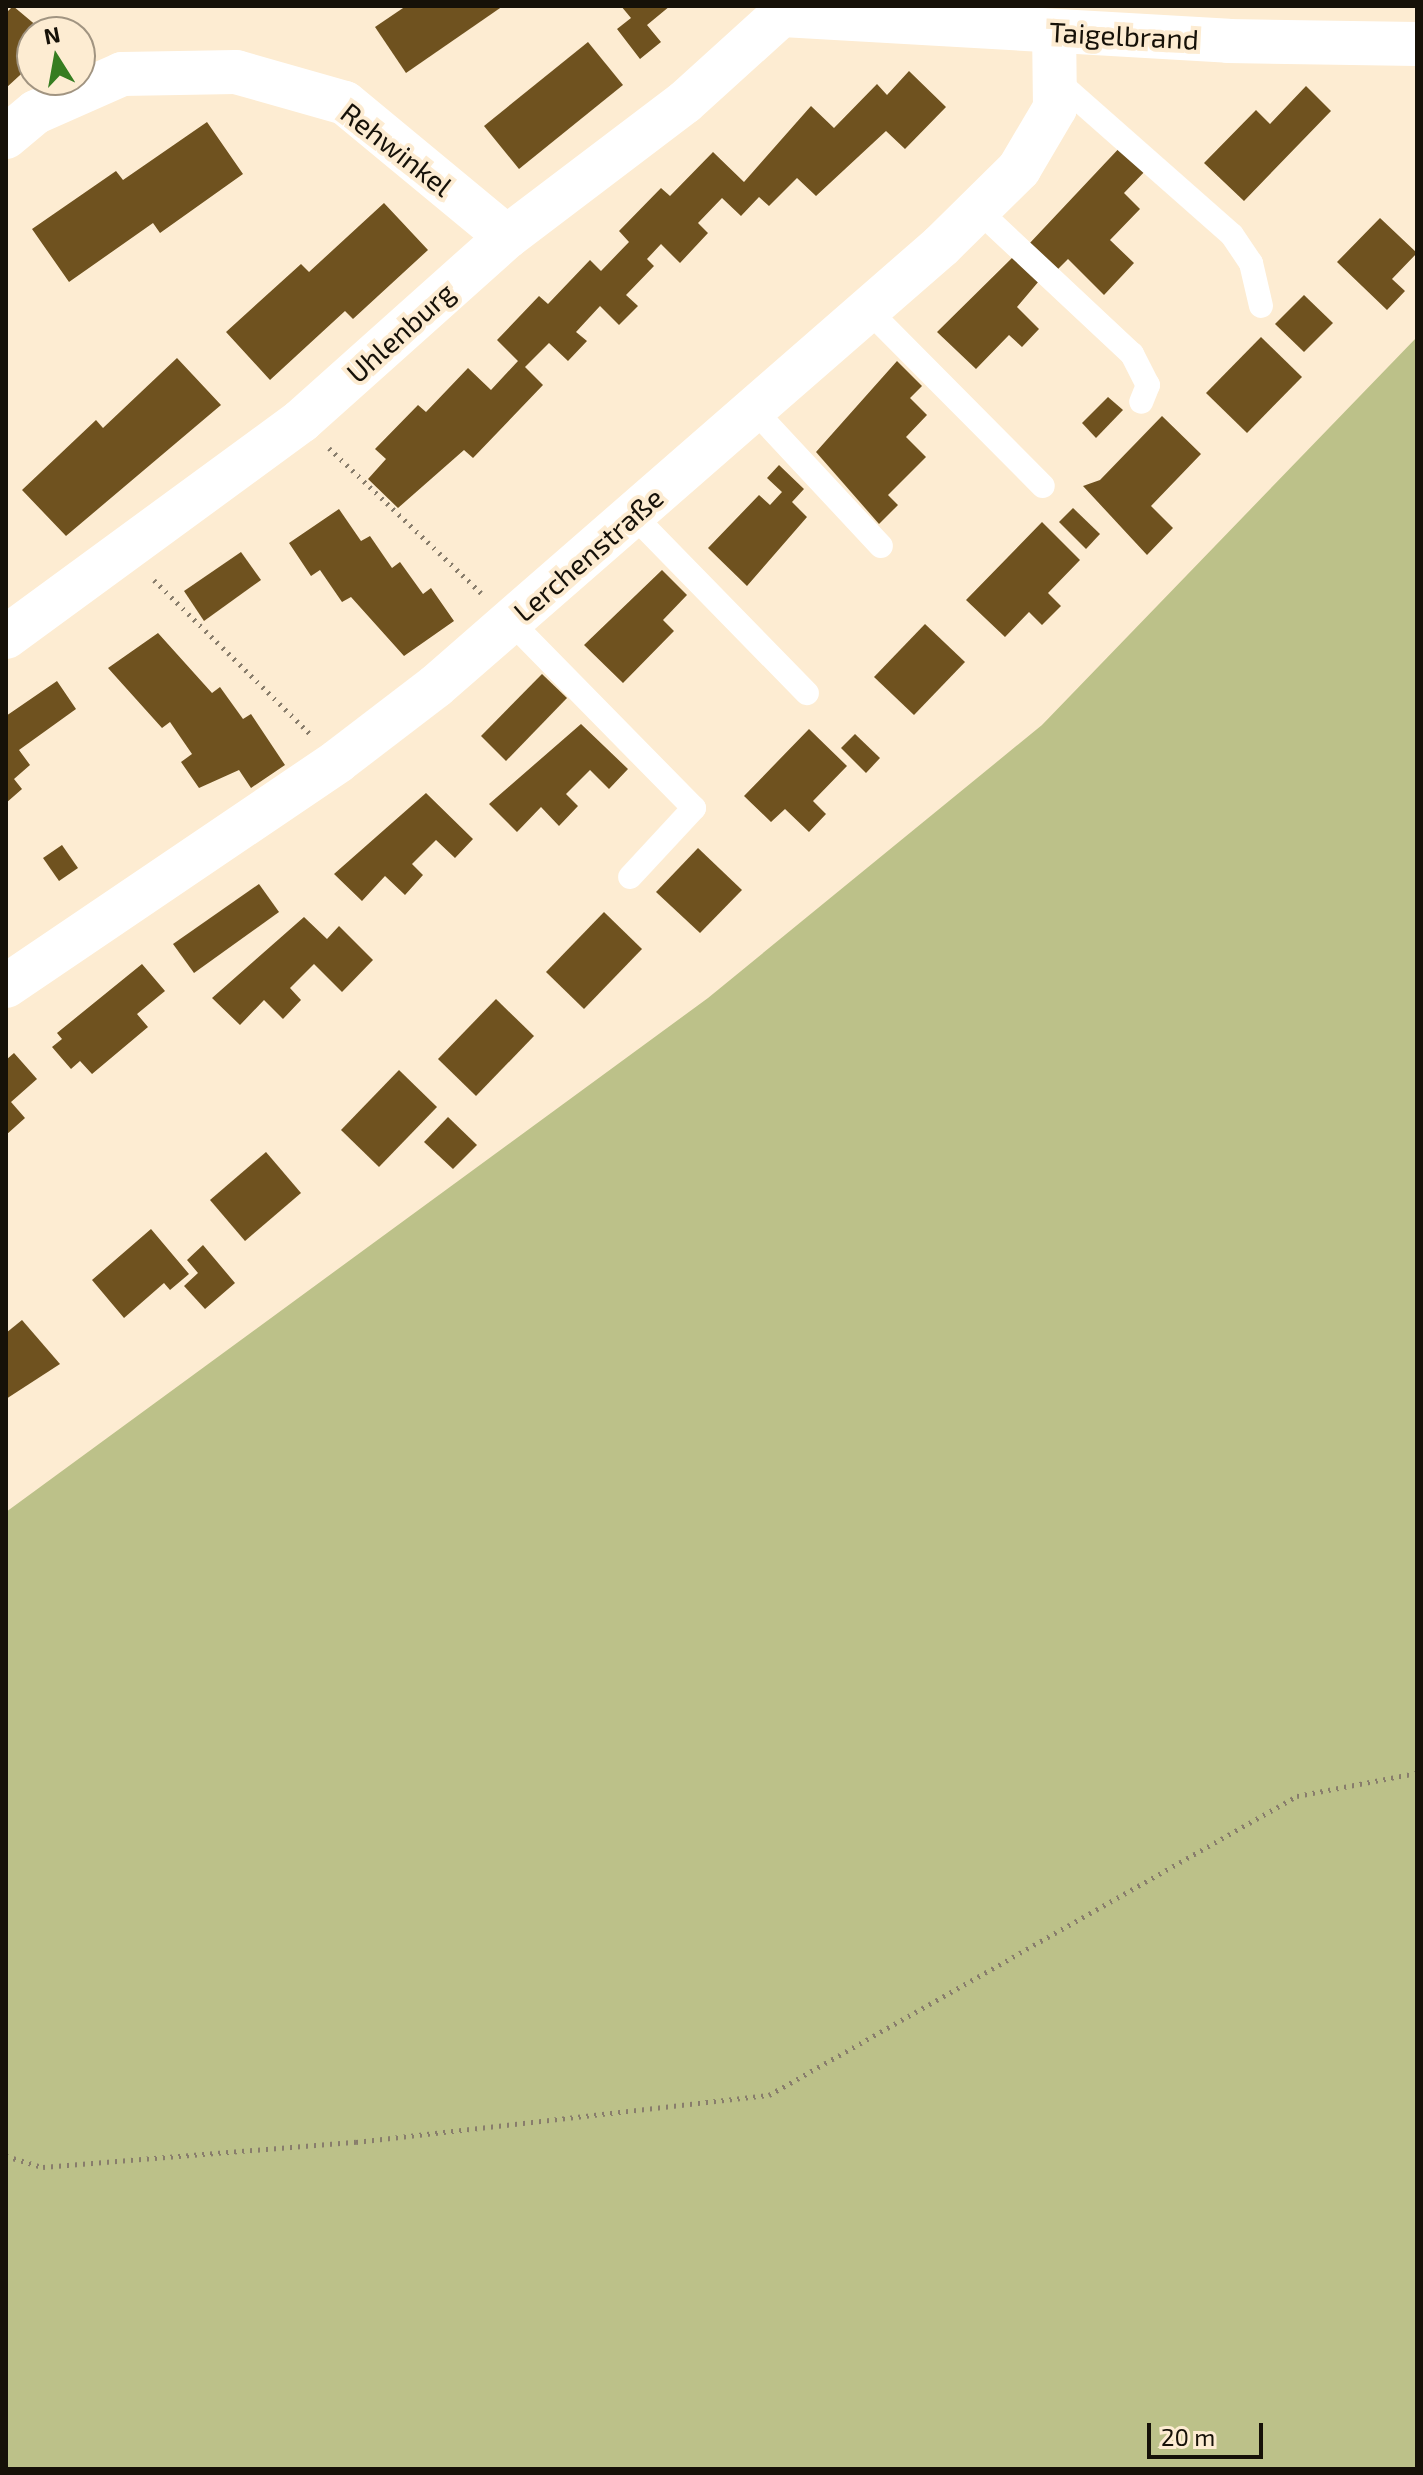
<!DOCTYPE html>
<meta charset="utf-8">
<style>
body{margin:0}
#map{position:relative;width:1423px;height:2475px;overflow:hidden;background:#fdecd2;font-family:"Exo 2",sans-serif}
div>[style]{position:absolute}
.green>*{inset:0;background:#bcc189}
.building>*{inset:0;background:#6f521f}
.path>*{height:5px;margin-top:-2.5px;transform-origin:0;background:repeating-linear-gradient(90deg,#887d6c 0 2px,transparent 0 8px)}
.service>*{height:24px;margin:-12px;padding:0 12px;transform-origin:12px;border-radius:12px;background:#fff}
.minor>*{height:44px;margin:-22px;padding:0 22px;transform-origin:22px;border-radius:22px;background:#fff}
span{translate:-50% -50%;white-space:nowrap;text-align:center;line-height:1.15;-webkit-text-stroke:8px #fdecd2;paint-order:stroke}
.street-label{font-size:28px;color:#161108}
.frame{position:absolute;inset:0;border:8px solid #161108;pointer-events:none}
.north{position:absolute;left:16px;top:16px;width:80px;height:80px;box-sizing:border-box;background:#fdecd2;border:2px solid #a19481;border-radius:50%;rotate:349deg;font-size:22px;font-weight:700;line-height:32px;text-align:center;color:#161108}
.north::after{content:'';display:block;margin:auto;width:28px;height:36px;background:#367d21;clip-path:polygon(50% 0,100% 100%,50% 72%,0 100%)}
.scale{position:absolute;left:1147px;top:2423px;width:116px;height:36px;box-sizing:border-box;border:4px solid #161108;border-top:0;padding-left:10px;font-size:24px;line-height:28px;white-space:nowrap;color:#161108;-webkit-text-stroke:6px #fdecd2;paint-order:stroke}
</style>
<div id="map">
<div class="green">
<i style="clip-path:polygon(1417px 337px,1417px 2469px,6px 2469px,6px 1512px,708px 998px,1042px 725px)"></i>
</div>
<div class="building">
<i style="clip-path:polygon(13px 6px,44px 32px,32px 32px,32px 64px,6px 88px,6px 13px)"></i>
<i style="clip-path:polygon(406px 6px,503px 6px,406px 73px,375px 27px)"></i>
<i style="clip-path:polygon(621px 6px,670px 6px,647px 25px,661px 42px,640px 59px,617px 29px,631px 18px)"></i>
<i style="clip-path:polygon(588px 42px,623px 85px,519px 169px,484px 126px)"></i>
<i style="clip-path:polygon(909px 71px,946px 107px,905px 149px,886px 131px,816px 196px,797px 178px,769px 206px,759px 197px,741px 216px,722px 198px,698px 223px,708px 233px,680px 263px,661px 244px,647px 259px,654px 266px,626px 295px,638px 306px,619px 325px,600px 306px,576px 332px,587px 341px,568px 361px,549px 343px,525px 367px,543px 385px,473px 458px,464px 450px,398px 508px,368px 479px,386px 459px,375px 449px,418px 405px,426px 412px,468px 368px,491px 390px,518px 361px,497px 340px,539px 296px,548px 304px,590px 260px,601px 271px,629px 242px,619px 231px,661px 188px,670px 196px,713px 152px,744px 182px,811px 106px,834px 128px,877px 84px,887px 95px)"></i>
<i style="clip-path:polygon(1306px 86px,1331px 111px,1244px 201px,1204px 163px,1256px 110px,1270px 124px)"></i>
<i style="clip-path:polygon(207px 122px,243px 174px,160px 233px,153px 223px,69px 282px,32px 229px,116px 171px,123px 180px)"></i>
<i style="clip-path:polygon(1124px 143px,1149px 167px,1124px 193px,1140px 209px,1110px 240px,1134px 263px,1104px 295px,1068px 259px,1056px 271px,1028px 245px)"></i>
<i style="clip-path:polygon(384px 203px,428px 250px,353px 319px,345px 311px,270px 380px,226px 332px,301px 264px,309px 272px)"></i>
<i style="clip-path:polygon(1380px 218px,1417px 253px,1392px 279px,1405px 291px,1387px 310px,1337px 262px)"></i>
<i style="clip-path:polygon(1014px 256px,1039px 281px,1017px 307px,1039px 329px,1022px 347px,1009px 335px,976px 369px,937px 332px)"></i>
<i style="clip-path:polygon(1304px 295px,1333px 323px,1304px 352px,1275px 324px)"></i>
<i style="clip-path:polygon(1261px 337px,1302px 377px,1247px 433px,1206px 393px)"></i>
<i style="clip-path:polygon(177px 358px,221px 405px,66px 536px,22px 490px,96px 420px,103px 428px)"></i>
<i style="clip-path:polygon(897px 361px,922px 386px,910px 398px,927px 415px,906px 437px,926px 457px,888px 495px,898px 505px,879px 524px,816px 452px)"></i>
<i style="clip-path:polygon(1108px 397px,1123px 410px,1096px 438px,1082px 423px)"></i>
<i style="clip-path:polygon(1162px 416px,1201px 454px,1151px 506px,1173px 528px,1147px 555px,1083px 486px,1100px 480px)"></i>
<i style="clip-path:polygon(779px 465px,804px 489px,792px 502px,807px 517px,747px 586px,708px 548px,759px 495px,770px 505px,782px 492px,767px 478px)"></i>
<i style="clip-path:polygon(1073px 508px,1100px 534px,1086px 549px,1059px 522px)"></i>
<i style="clip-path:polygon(339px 509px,361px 541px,370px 536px,392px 568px,400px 562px,423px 594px,431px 588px,454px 621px,404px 656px,351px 597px,342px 602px,320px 570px,311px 576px,289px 543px)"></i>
<i style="clip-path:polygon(1042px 522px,1080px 560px,1048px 593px,1061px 606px,1042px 625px,1029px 612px,1005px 637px,966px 600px)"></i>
<i style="clip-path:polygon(241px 552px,261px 580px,204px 621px,184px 591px)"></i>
<i style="clip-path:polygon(662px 570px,687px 595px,663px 620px,674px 631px,623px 683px,584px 645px)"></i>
<i style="clip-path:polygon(925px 624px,965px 662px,914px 715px,874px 677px)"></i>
<i style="clip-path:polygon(158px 633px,212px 693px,220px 687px,243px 719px,251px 714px,285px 765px,251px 788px,239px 770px,199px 788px,181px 762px,192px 754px,170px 722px,162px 728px,108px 668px)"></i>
<i style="clip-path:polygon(542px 674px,567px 698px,506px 761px,481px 736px)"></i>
<i style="clip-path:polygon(57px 681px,76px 709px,19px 750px,30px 765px,14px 779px,22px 789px,6px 803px,6px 716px)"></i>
<i style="clip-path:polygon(581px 724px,628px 769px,609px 789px,590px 770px,566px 794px,578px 806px,559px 826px,541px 807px,517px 832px,489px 804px)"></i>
<i style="clip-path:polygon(809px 729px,847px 766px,813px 801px,826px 814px,809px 832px,785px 809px,771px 822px,744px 796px)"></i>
<i style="clip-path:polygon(855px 734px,880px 758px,866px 773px,841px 748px)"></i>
<i style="clip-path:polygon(426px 793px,473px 839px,455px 858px,436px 840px,412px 864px,423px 875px,405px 895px,385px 876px,362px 901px,334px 874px)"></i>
<i style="clip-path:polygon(62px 845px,78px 868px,59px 881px,43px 858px)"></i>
<i style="clip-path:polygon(698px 848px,742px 890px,700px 933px,656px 892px)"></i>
<i style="clip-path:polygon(259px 884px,279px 912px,194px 973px,173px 944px)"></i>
<i style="clip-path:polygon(604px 912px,642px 949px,584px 1009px,546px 972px)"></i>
<i style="clip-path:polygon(304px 917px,327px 939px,339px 926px,373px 960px,342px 992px,314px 964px,290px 988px,301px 1000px,283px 1019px,264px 1000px,240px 1025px,212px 998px)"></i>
<i style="clip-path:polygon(142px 964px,165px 991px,137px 1014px,148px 1027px,92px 1074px,80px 1061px,71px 1069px,52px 1047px,62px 1039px,57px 1033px)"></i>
<i style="clip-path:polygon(496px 999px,534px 1036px,476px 1096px,438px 1059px)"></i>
<i style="clip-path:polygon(14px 1053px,37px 1079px,11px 1102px,25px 1118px,6px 1135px,6px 1060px)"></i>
<i style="clip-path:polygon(399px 1070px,437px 1107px,379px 1167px,341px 1130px)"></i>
<i style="clip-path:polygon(448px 1117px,477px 1145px,453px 1169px,424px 1142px)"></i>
<i style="clip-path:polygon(266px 1152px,301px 1193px,245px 1241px,210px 1200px)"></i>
<i style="clip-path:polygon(151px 1229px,189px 1274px,170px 1290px,164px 1283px,124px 1318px,92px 1280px)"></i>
<i style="clip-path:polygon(203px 1245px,235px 1283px,205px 1309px,184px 1286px,198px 1273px,187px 1260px)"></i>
<i style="clip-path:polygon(22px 1320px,60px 1364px,6px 1399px,6px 1333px)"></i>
</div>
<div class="path">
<i style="left:329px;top:448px;width:210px;rotate:43.6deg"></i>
<i style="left:154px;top:580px;width:218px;rotate:44.6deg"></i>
<i style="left:6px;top:2156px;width:39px;rotate:17deg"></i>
<i style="left:43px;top:2167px;width:314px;rotate:-4.6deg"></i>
<i style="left:356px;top:2142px;width:416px;rotate:-6.5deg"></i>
<i style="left:769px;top:2095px;width:607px;rotate:-29.52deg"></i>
<i style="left:1297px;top:1796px;width:122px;rotate:-10.9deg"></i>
</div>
<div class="service">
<i style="left:1054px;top:78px;width:237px;rotate:41.4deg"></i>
<i style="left:1232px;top:235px;width:34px;rotate:56deg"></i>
<i style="left:1251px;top:263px;width:44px;rotate:76.9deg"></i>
<i style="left:978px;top:210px;width:211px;rotate:43.1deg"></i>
<i style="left:1132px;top:354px;width:35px;rotate:63deg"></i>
<i style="left:1148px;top:385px;width:18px;rotate:112deg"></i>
<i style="left:868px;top:310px;width:248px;rotate:45.2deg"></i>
<i style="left:754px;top:410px;width:186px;rotate:47deg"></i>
<i style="left:633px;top:515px;width:249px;rotate:45.7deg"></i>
<i style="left:511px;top:622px;width:261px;rotate:45.5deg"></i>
<i style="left:694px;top:808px;width:94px;rotate:132.8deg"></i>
</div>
<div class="minor">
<i style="left:783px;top:15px;width:446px;rotate:3.3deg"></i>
<i style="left:1228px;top:41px;width:189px;rotate:0.9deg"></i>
<i style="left:6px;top:137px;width:39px;rotate:-40deg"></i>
<i style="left:36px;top:112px;width:94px;rotate:-23.8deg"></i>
<i style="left:122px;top:74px;width:114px;rotate:-1deg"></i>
<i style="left:236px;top:72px;width:113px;rotate:15.9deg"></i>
<i style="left:345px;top:103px;width:210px;rotate:39.6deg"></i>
<i style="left:6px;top:637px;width:366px;rotate:-36.2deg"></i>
<i style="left:301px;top:421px;width:276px;rotate:-41.8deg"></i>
<i style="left:507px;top:237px;width:223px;rotate:-37.2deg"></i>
<i style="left:685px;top:102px;width:143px;rotate:-42.2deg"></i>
<i style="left:6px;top:986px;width:401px;rotate:-34.1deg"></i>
<i style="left:338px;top:761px;width:123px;rotate:-37.4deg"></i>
<i style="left:436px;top:686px;width:670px;rotate:-41.07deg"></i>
<i style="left:941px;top:246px;width:110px;rotate:-44.6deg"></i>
<i style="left:1019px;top:169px;width:71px;rotate:-59.5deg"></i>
<i style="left:1055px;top:108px;width:77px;rotate:-90.7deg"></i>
</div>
<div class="street-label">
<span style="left:1124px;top:35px;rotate:3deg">Taigelbrand</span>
<span style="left:397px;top:149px;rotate:38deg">Rehwinkel</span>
<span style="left:400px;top:332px;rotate:-42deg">Uhlenburg</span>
<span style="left:588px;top:554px;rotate:-41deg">Lerchenstraße</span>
</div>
<div class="frame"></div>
<div class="north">N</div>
<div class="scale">20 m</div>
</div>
